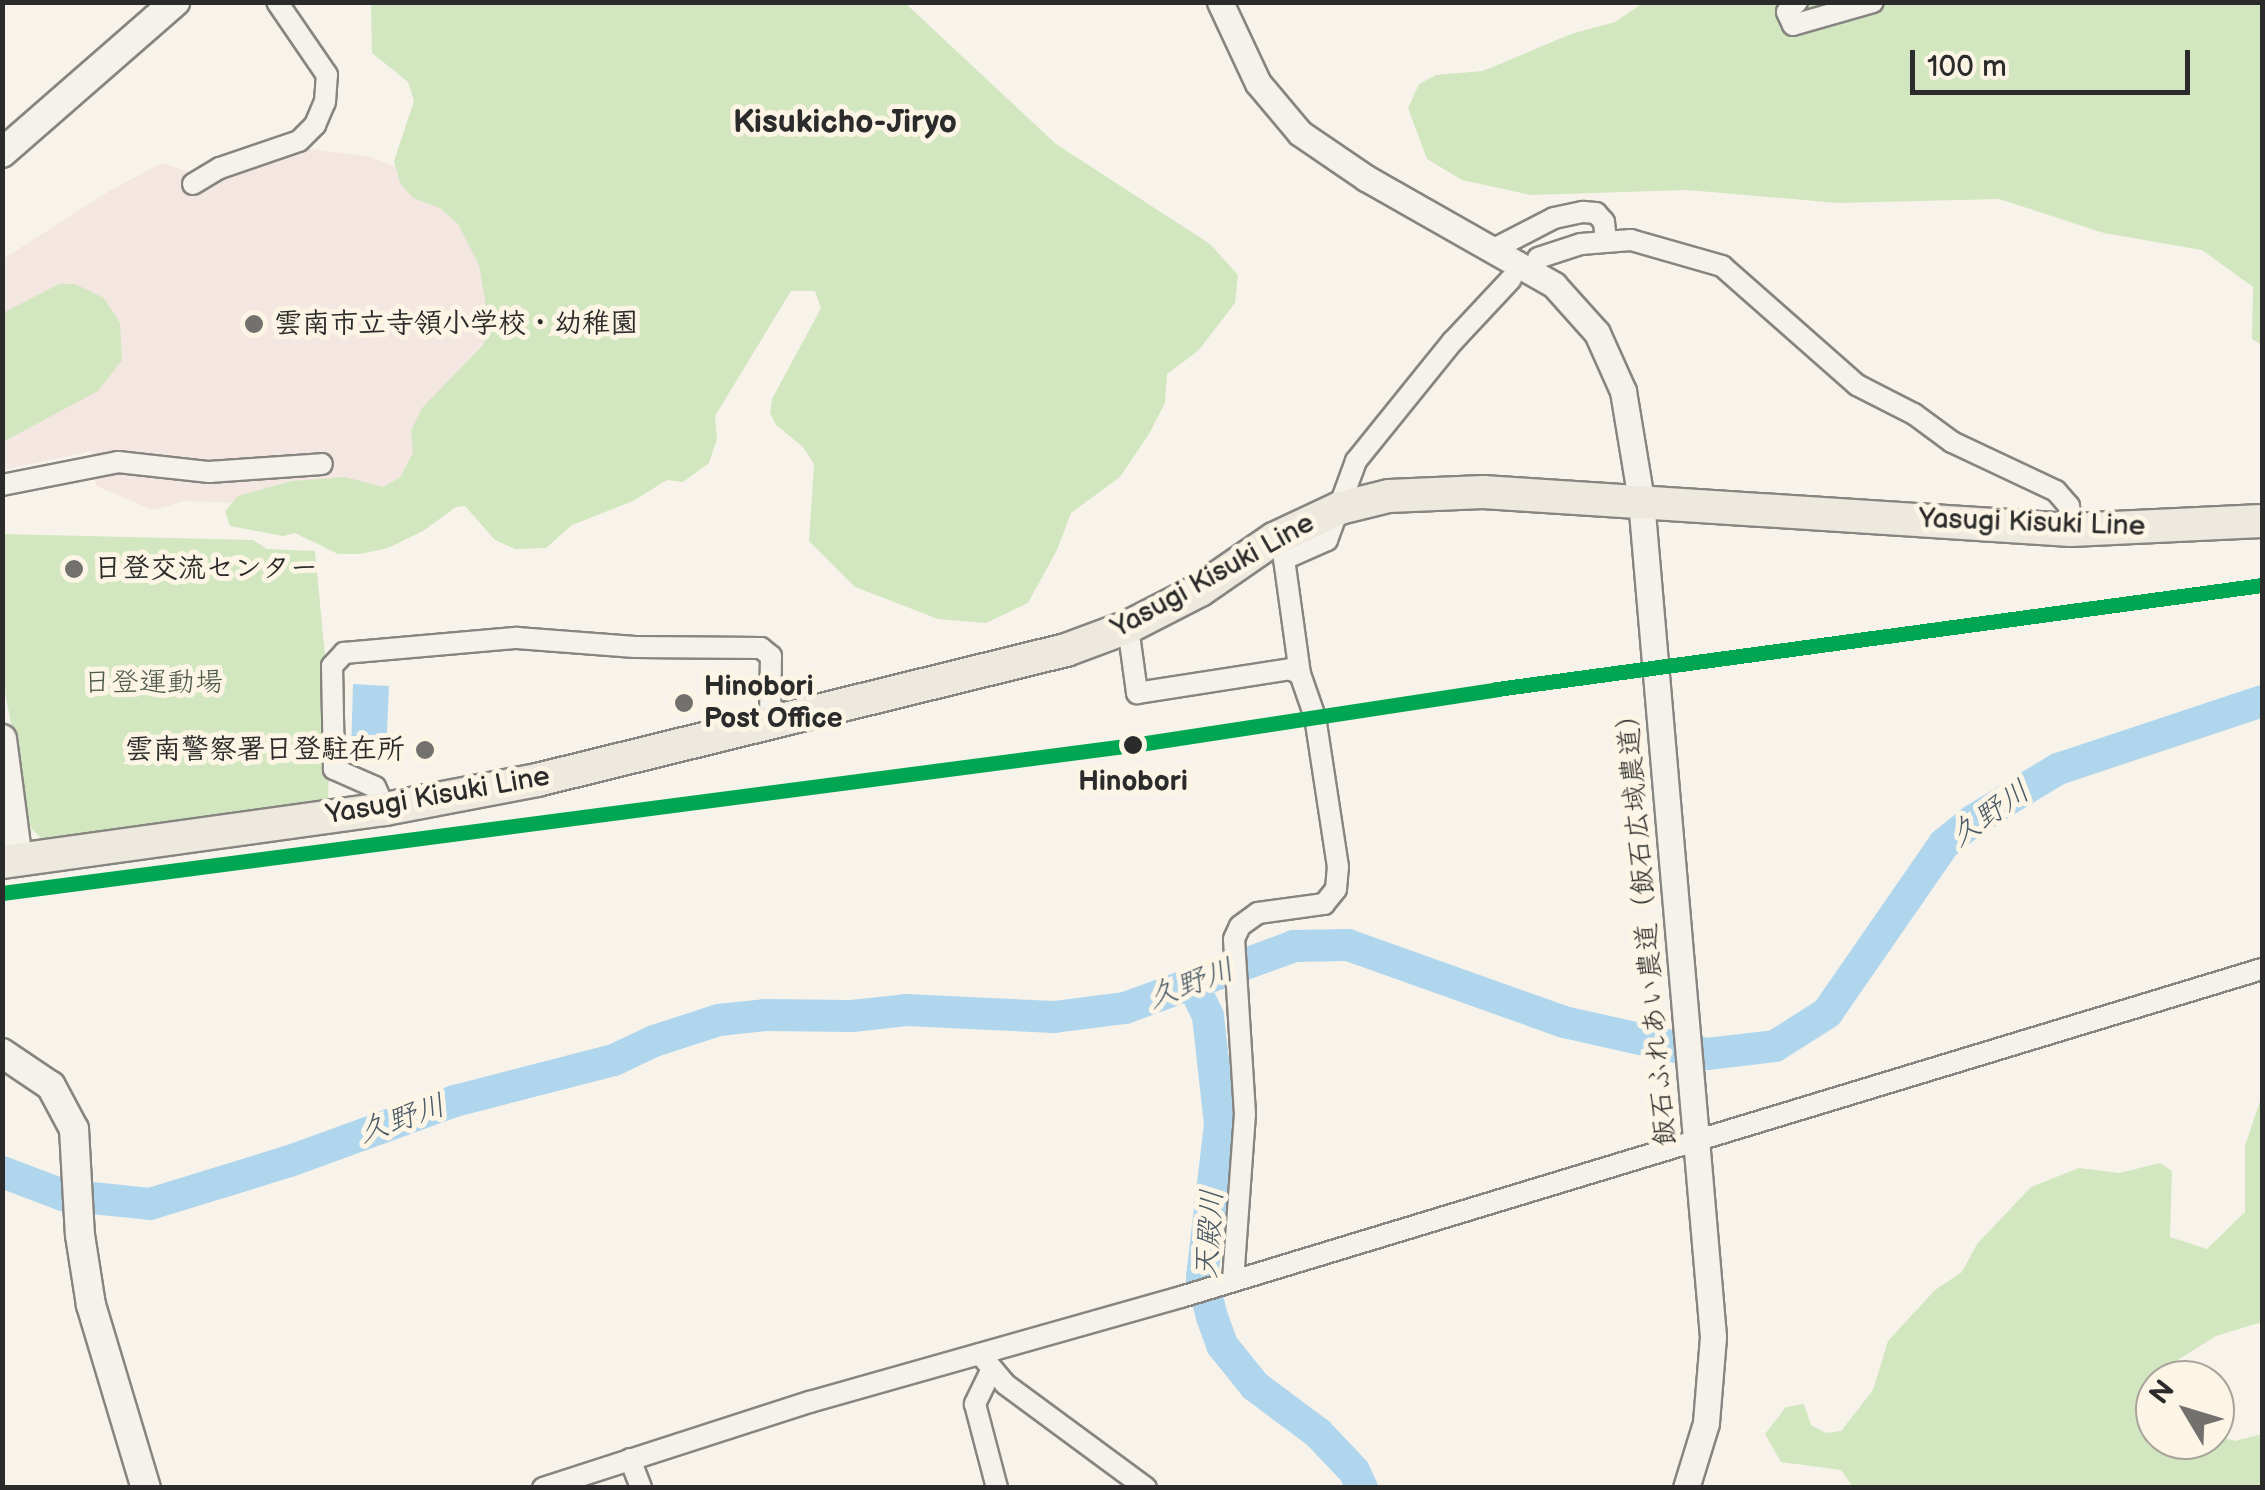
<!DOCTYPE html>
<meta charset="utf-8">
<style>
body{margin:0}
#map{position:relative;width:2265px;height:1490px;overflow:hidden;background:#f7f3ea;font-family:"Balsamiq Sans","Klee One",sans-serif}
div>[style]{position:absolute}
.built>*{inset:0;background:#f4e7e2}
.green>*{inset:0;background:#d2e7bf}
.water>*{inset:0;background:#b0d6ee}
.river>*{height:32px;margin:-16px;padding:0 16px;transform-origin:16px;border-radius:16px;background:#b0d6ee}
.roads{filter:drop-shadow(2px 0 #878581) drop-shadow(-2px 0 #878581) drop-shadow(0 2px #878581) drop-shadow(0 -2px #878581)}
.minor>*{height:20px;margin:-10px;padding:0 10px;transform-origin:10px;border-radius:10px;background:#f5f2ec}
.tertiary>*{height:25px;margin:-12.5px;padding:0 12.5px;transform-origin:12.5px;border-radius:12.5px;background:#f5f2ec}
.secondary>*{height:28px;margin:-14px;padding:0 14px;transform-origin:14px;border-radius:14px;background:#f5f2ec}
.primary>*{height:32px;margin:-16px;padding:0 16px;transform-origin:16px;border-radius:16px;background:#eee9df}
.rail-1>*{height:15px;margin:-7.5px;padding:0 7.5px;transform-origin:7.5px;border-radius:7.5px;background:#00a651}
.dots>*{width:28px;height:28px;translate:-50% -50%;box-sizing:border-box;border:5px solid #fcf5e5;border-radius:50%}
span{translate:-50% -50%;white-space:nowrap;text-align:center;line-height:1.15;-webkit-text-stroke:10px #fcf5e5;paint-order:stroke}
.poi-label{font-size:28px;color:#2b2b2b;font-weight:700}
.left{translate:0 -50%;text-align:left}
.right{translate:-100% -50%;text-align:right}
.street-label{font-size:28px;color:#2b2b2b}
.park-label{font-size:28px;color:#4d5847}
.stop-label{font-size:28px;color:#2b2b2b;font-weight:700}
.water-label{font-size:30px;color:#4a5a66;font-style:italic}
.quarter-label{font-size:32px;color:#2b2b2b;font-weight:700}
.frame{position:absolute;inset:0;border:5px solid #2b2b2b;pointer-events:none}
.north{position:absolute;left:2135px;top:1360px;width:100px;height:100px;box-sizing:border-box;background:#fcf5e5;border:2px solid #a8a49b;border-radius:50%;rotate:308deg;font-size:28px;font-weight:700;line-height:40px;text-align:center;color:#2b2b2b}
.north::after{content:'';display:block;margin:auto;width:35px;height:45px;background:#72716e;clip-path:polygon(50% 0,100% 100%,50% 72%,0 100%)}
.scale{position:absolute;left:1910px;top:50px;width:280px;height:45px;box-sizing:border-box;border:5px solid #2b2b2b;border-top:0;padding-left:12px;font-size:30px;line-height:35px;white-space:nowrap;color:#2b2b2b;-webkit-text-stroke:8px #fcf5e5;paint-order:stroke}
</style>
<div id="map">
<div class="built">
<i style="clip-path:polygon(310px 149px,367px 156px,479px 197px,512px 282px,429px 494px,312px 506px,185px 501px,153px 510px,96px 486px,91px 451px,3px 470px,3px 259px,109px 191px,162px 163px,208px 178px,257px 157px)"></i>
</div>
<div class="green">
<i style="clip-path:polygon(371px 3px,905px 3px,1056px 144px,1210px 244px,1238px 275px,1235px 303px,1198px 351px,1167px 374px,1165px 403px,1149px 434px,1120px 477px,1071px 513px,1057px 550px,1028px 603px,986px 623px,938px 619px,855px 587px,809px 541px,814px 464px,803px 447px,776px 425px,770px 413px,772px 399px,821px 308px,815px 291px,791px 291px,715px 416px,717px 439px,709px 463px,683px 482px,667px 480px,633px 501px,572px 525px,546px 548px,515px 549px,495px 540px,465px 506px,456px 507px,423px 531px,388px 548px,360px 554px,338px 554px,295px 533px,283px 536px,230px 526px,225px 511px,238px 496px,292px 481px,345px 477px,384px 487px,400px 477px,413px 453px,411px 431px,422px 408px,484px 344px,488px 319px,479px 265px,458px 224px,440px 208px,413px 198px,400px 183px,394px 161px,414px 101px,408px 82px,372px 53px)"></i>
<i style="clip-path:polygon(1643px 3px,2262px 3px,2262px 345px,2252px 339px,2253px 287px,2202px 250px,2104px 233px,1999px 199px,1838px 203px,1687px 190px,1530px 195px,1462px 180px,1427px 159px,1408px 108px,1419px 84px,1436px 75px,1483px 71px,1571px 34px,1615px 22px)"></i>
<i style="clip-path:polygon(59px 284px,75px 284px,104px 298px,120px 323px,122px 360px,98px 391px,3px 442px,3px 313px)"></i>
<i style="clip-path:polygon(2px 534px,253px 540px,267px 549px,315px 551px,331px 719px,328px 798px,324px 802px,48px 845px,31px 828px,3px 682px)"></i>
<i style="clip-path:polygon(2262px 1095px,2262px 1322px,2216px 1336px,2165px 1368px,2169px 1380px,2155px 1380px,2155px 1440px,2215px 1440px,2215px 1435px,2235px 1441px,2262px 1434px,2262px 1487px,1853px 1487px,1841px 1470px,1781px 1462px,1765px 1434px,1786px 1407px,1804px 1404px,1811px 1425px,1826px 1433px,1841px 1431px,1873px 1390px,1888px 1341px,1935px 1290px,1962px 1272px,1977px 1244px,2031px 1187px,2079px 1168px,2119px 1173px,2160px 1163px,2172px 1171px,2170px 1237px,2207px 1249px,2245px 1212px,2245px 1146px)"></i>
</div>
<div class="water">
<i style="clip-path:polygon(353px 684px,389px 686px,386px 754px,351px 753px)"></i>
</div>
<div class="river">
<i style="left:1193px;top:985px;width:34px;rotate:64deg"></i>
<i style="left:1208px;top:1016px;width:109px;rotate:83.7deg"></i>
<i style="left:1220px;top:1124px;width:155px;rotate:96.7deg"></i>
<i style="left:1202px;top:1278px;width:40px;rotate:75.6deg"></i>
<i style="left:1212px;top:1317px;width:30px;rotate:70deg"></i>
<i style="left:1222px;top:1345px;width:53px;rotate:51.2deg"></i>
<i style="left:1255px;top:1386px;width:79px;rotate:36.7deg"></i>
<i style="left:1318px;top:1433px;width:52px;rotate:46.5deg"></i>
<i style="left:1354px;top:1471px;width:19px;rotate:65deg"></i>
<i style="left:2px;top:1172px;width:65px;rotate:20.7deg"></i>
<i style="left:63px;top:1195px;width:87px;rotate:5.9deg"></i>
<i style="left:150px;top:1204px;width:146px;rotate:-17.1deg"></i>
<i style="left:290px;top:1161px;width:176px;rotate:-20deg"></i>
<i style="left:455px;top:1101px;width:164px;rotate:-14.5deg"></i>
<i style="left:614px;top:1060px;width:44px;rotate:-25.4deg"></i>
<i style="left:654px;top:1041px;width:68px;rotate:-17.9deg"></i>
<i style="left:719px;top:1020px;width:46px;rotate:-6.2deg"></i>
<i style="left:765px;top:1015px;width:87px;rotate:0.7deg"></i>
<i style="left:852px;top:1016px;width:54px;rotate:-6.3deg"></i>
<i style="left:906px;top:1010px;width:148px;rotate:2.7deg"></i>
<i style="left:1054px;top:1017px;width:72px;rotate:-7.2deg"></i>
<i style="left:1125px;top:1008px;width:180px;rotate:-20.1deg"></i>
<i style="left:1294px;top:946px;width:54px;rotate:-1.1deg"></i>
<i style="left:1348px;top:945px;width:229px;rotate:19.6deg"></i>
<i style="left:1564px;top:1022px;width:147px;rotate:12.6deg"></i>
<i style="left:1707px;top:1054px;width:68px;rotate:-6.7deg"></i>
<i style="left:1775px;top:1046px;width:62px;rotate:-32.4deg"></i>
<i style="left:1827px;top:1013px;width:206px;rotate:-55.3deg"></i>
<i style="left:1944px;top:844px;width:38px;rotate:-39deg"></i>
<i style="left:1974px;top:820px;width:98px;rotate:-31.3deg"></i>
<i style="left:2058px;top:769px;width:215px;rotate:-18.4deg"></i>
</div>
<div class="roads">
<div class="minor">
<i style="left:1797px;top:2px;width:14px;rotate:135deg"></i>
<i style="left:1787px;top:12px;width:14px;rotate:65deg"></i>
<i style="left:1793px;top:25px;width:83px;rotate:-16deg"></i>
<i style="left:193px;top:184px;width:31px;rotate:-31deg"></i>
<i style="left:220px;top:168px;width:83px;rotate:-18.9deg"></i>
<i style="left:299px;top:141px;width:23px;rotate:-45deg"></i>
<i style="left:315px;top:125px;width:25px;rotate:-67deg"></i>
<i style="left:325px;top:102px;width:27px;rotate:-86deg"></i>
<i style="left:327px;top:75px;width:88px;rotate:-124.4deg"></i>
<i style="left:1496px;top:248px;width:65px;rotate:-27.3deg"></i>
<i style="left:1554px;top:218px;width:30px;rotate:-12deg"></i>
<i style="left:1583px;top:212px;width:13px;rotate:4deg"></i>
<i style="left:1596px;top:213px;width:12px;rotate:48deg"></i>
<i style="left:1604px;top:222px;width:18px;rotate:84deg"></i>
<i style="left:1538px;top:258px;width:45px;rotate:-18deg"></i>
<i style="left:1581px;top:244px;width:50px;rotate:-4.6deg"></i>
<i style="left:1631px;top:240px;width:95px;rotate:15.9deg"></i>
<i style="left:1722px;top:266px;width:180px;rotate:41.4deg"></i>
<i style="left:1857px;top:385px;width:64px;rotate:27deg"></i>
<i style="left:1914px;top:414px;width:47px;rotate:36.4deg"></i>
<i style="left:1952px;top:442px;width:115px;rotate:25.2deg"></i>
<i style="left:2056px;top:491px;width:20px;rotate:49deg"></i>
<i style="left:2069px;top:506px;width:24px;rotate:85deg"></i>
<i style="left:2px;top:485px;width:118px;rotate:-11.2deg"></i>
<i style="left:118px;top:462px;width:92px;rotate:6.3deg"></i>
<i style="left:209px;top:472px;width:113px;rotate:-4deg"></i>
<i style="left:1128px;top:627px;width:67px;rotate:82.2deg"></i>
<i style="left:1137px;top:693px;width:155px;rotate:-8.9deg"></i>
<i style="left:1290px;top:669px;width:11px;rotate:27deg"></i>
<i style="left:385px;top:809px;width:24px;rotate:-114deg"></i>
<i style="left:375px;top:787px;width:45px;rotate:-156.3deg"></i>
<i style="left:334px;top:769px;width:103px;rotate:-91.1deg"></i>
<i style="left:332px;top:666px;width:18px;rotate:-47deg"></i>
<i style="left:344px;top:653px;width:174px;rotate:-5deg"></i>
<i style="left:517px;top:638px;width:118px;rotate:4.4deg"></i>
<i style="left:635px;top:647px;width:126px;rotate:0.5deg"></i>
<i style="left:761px;top:648px;width:13px;rotate:39deg"></i>
<i style="left:771px;top:656px;width:66px;rotate:90.9deg"></i>
<i style="left:1233px;top:1281px;width:167px;rotate:-85.9deg"></i>
<i style="left:1245px;top:1114px;width:175px;rotate:-93.6deg"></i>
<i style="left:1234px;top:939px;width:14px;rotate:-65deg"></i>
<i style="left:1240px;top:926px;width:22px;rotate:-36deg"></i>
<i style="left:1258px;top:913px;width:67px;rotate:-7.8deg"></i>
<i style="left:1324px;top:904px;width:19px;rotate:-51deg"></i>
<i style="left:1336px;top:889px;width:22px;rotate:-85deg"></i>
<i style="left:1338px;top:867px;width:152px;rotate:-98.7deg"></i>
<i style="left:1315px;top:717px;width:46px;rotate:-109.2deg"></i>
<i style="left:1300px;top:674px;width:116px;rotate:-97.9deg"></i>
<i style="left:1284px;top:559px;width:47px;rotate:-23.8deg"></i>
<i style="left:1327px;top:540px;width:84px;rotate:-69.8deg"></i>
<i style="left:1356px;top:461px;width:154px;rotate:-51.1deg"></i>
<i style="left:1453px;top:341px;width:85px;rotate:-46.9deg"></i>
<i style="left:980px;top:1354px;width:39px;rotate:50deg"></i>
<i style="left:1005px;top:1384px;width:175px;rotate:36.4deg"></i>
<i style="left:991px;top:1371px;width:37px;rotate:116deg"></i>
<i style="left:975px;top:1404px;width:87px;rotate:75.3deg"></i>
<i style="left:630px;top:1459px;width:31px;rotate:69deg"></i>
<i style="left:543px;top:1488px;width:281px;rotate:-17.9deg"></i>
<i style="left:810px;top:1402px;width:386px;rotate:-15.8deg"></i>
<i style="left:1181px;top:1297px;width:1130px;rotate:-16.88deg"></i>
</div>
<div class="tertiary">
<i style="left:1220px;top:2px;width:89px;rotate:64.9deg"></i>
<i style="left:1258px;top:83px;width:65px;rotate:50deg"></i>
<i style="left:1300px;top:133px;width:80px;rotate:34.3deg"></i>
<i style="left:1366px;top:178px;width:216px;rotate:29.6deg"></i>
<i style="left:1554px;top:285px;width:64px;rotate:48.1deg"></i>
<i style="left:1597px;top:333px;width:64px;rotate:65.9deg"></i>
<i style="left:1623px;top:391px;width:110px;rotate:80.6deg"></i>
<i style="left:1641px;top:500px;width:840px;rotate:85.08deg"></i>
<i style="left:1713px;top:1337px;width:86px;rotate:94.7deg"></i>
<i style="left:1706px;top:1423px;width:68px;rotate:107.1deg"></i>
</div>
<div class="secondary">
<i style="left:2px;top:153px;width:230px;rotate:-41.1deg"></i>
<i style="left:2px;top:739px;width:122px;rotate:82.5deg"></i>
<i style="left:2px;top:1053px;width:59px;rotate:34deg"></i>
<i style="left:51px;top:1086px;width:49px;rotate:61.9deg"></i>
<i style="left:74px;top:1129px;width:106px;rotate:86.8deg"></i>
<i style="left:80px;top:1235px;width:71px;rotate:81.1deg"></i>
<i style="left:91px;top:1305px;width:191px;rotate:73.3deg"></i>
</div>
<div class="primary">
<i style="left:2px;top:862px;width:387px;rotate:-7.9deg"></i>
<i style="left:385px;top:809px;width:155px;rotate:-10.8deg"></i>
<i style="left:537px;top:780px;width:545px;rotate:-13.81deg"></i>
<i style="left:1066px;top:650px;width:66px;rotate:-20.4deg"></i>
<i style="left:1128px;top:627px;width:81px;rotate:-27.2deg"></i>
<i style="left:1200px;top:590px;width:90px;rotate:-34.6deg"></i>
<i style="left:1274px;top:539px;width:73px;rotate:-25.2deg"></i>
<i style="left:1340px;top:508px;width:50px;rotate:-13.8deg"></i>
<i style="left:1389px;top:496px;width:94px;rotate:-2.4deg"></i>
<i style="left:1483px;top:492px;width:589px;rotate:3.7deg"></i>
<i style="left:2071px;top:530px;width:191px;rotate:-2.7deg"></i>
</div>
</div>
<div class="rail-1">
<i style="left:2px;top:893px;width:1141px;rotate:-7.46deg"></i>
<i style="left:1133px;top:745px;width:368px;rotate:-8.7deg"></i>
<i style="left:1497px;top:689px;width:772px;rotate:-7.74deg"></i>
</div>
<div class="dots">
<i style="left:254px;top:324px;background:#72716e"></i>
<i style="left:74px;top:569px;background:#72716e"></i>
<i style="left:684px;top:703px;background:#72716e"></i>
<i style="left:1133px;top:745px;background:#2b2b2b"></i>
<i style="left:425px;top:750px;background:#72716e"></i>
</div>
<div class="poi-label">
<span class="left" style="left:274px;top:324px">雲南市立寺領小学校・幼稚園</span>
<span class="left" style="left:94px;top:569px">日登交流センター</span>
<span class="left" style="left:704px;top:703px">Hinobori<br>Post Office</span>
<span class="right" style="left:405px;top:750px">雲南警察署日登駐在所</span>
</div>
<div class="street-label">
<span style="left:2032px;top:523px;rotate:2deg">Yasugi Kisuki Line</span>
<span style="left:1213px;top:576px;rotate:-29deg">Yasugi Kisuki Line</span>
<span style="left:438px;top:796px;rotate:-10deg">Yasugi Kisuki Line</span>
<span style="left:1647px;top:923px;rotate:-95deg">飯石ふれあい農道（飯石広域農道）</span>
</div>
<div class="park-label">
<span style="left:153px;top:683px">日登運動場</span>
</div>
<div class="stop-label">
<span style="left:1133px;top:782px">Hinobori</span>
</div>
<div class="water-label">
<span style="left:1990px;top:814px;rotate:-35deg">久野川</span>
<span style="left:1191px;top:984px;rotate:-20deg">久野川</span>
<span style="left:402px;top:1119px;rotate:-19deg">久野川</span>
<span style="left:1210px;top:1234px;rotate:-86deg">天殿川</span>
</div>
<div class="quarter-label">
<span style="left:845px;top:123px">Kisukicho-Jiryo</span>
</div>
<div class="frame"></div>
<div class="north">N</div>
<div class="scale">100 m</div>
</div>
